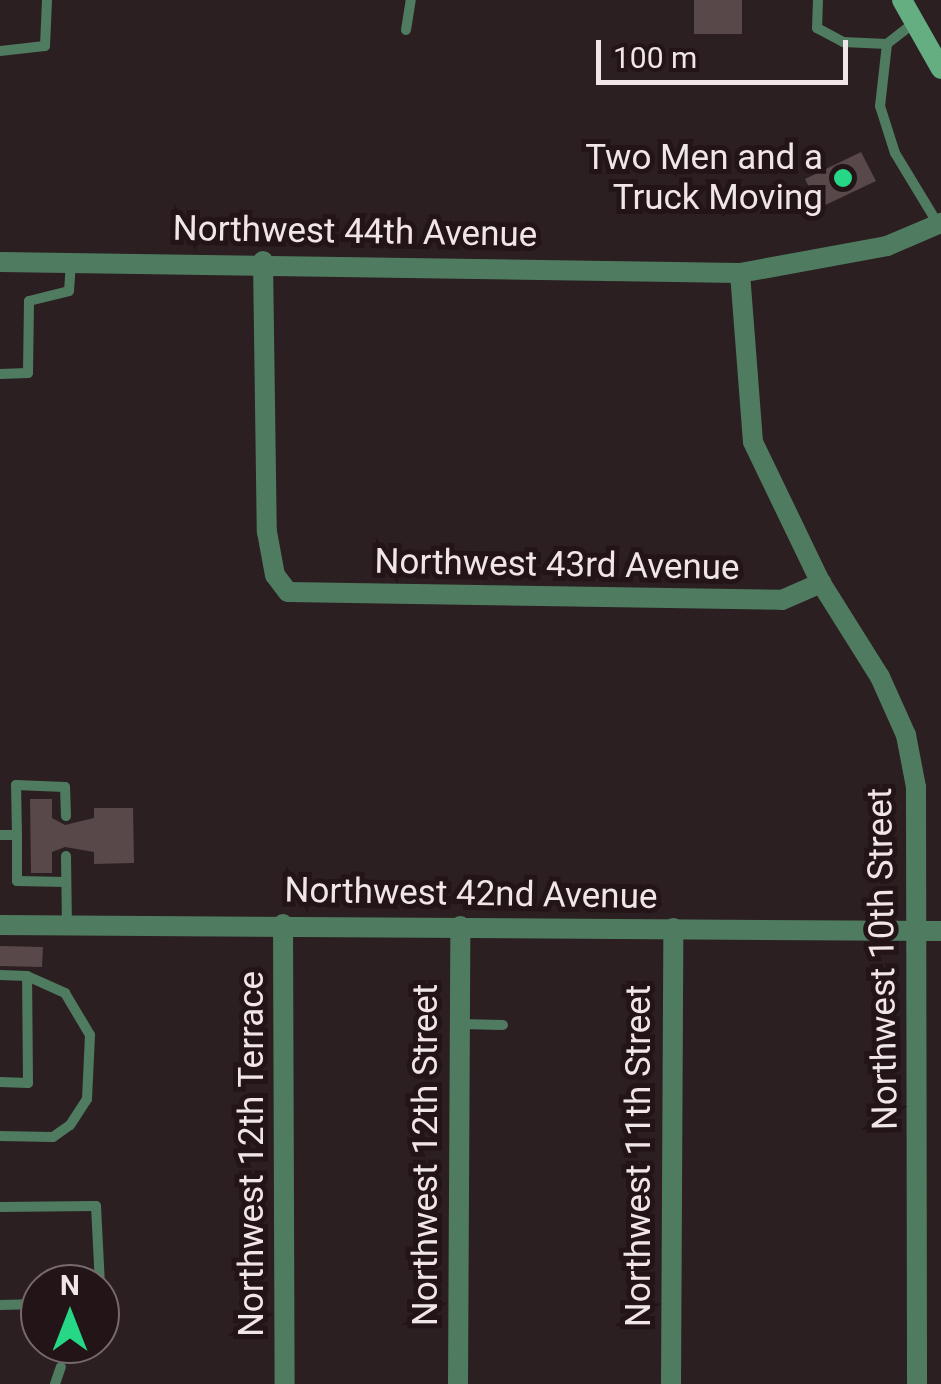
<!DOCTYPE html>
<style>
body{margin:0}
#map{position:relative;width:941px;height:1384px;overflow:hidden;background:#2c1f21;font-family:Roboto,sans-serif}
div>[style]{position:absolute}
.building>*{inset:0;background:#58484a}
.lane>*{height:10px;margin:-5px;padding:0 5px;transform-origin:5px;border-radius:5px;background:#4f7c60}
.street>*{height:20px;margin:-10px;padding:0 10px;transform-origin:10px;border-radius:10px;background:#4f7c60}
.secondary>*{height:20px;margin:-10px;padding:0 10px;transform-origin:10px;border-radius:10px;background:#64ae82}
.dots>*{width:28px;height:28px;translate:-50% -50%;box-sizing:border-box;border:5px solid #231517;border-radius:50%}
span{translate:-50% -50%;white-space:nowrap;text-align:center;line-height:1.15;-webkit-text-stroke:10px #231517;paint-order:stroke}
.poi-label{font-size:35px;color:#f0e6e8}
.right{translate:-100% -50%;text-align:right}
.street-label{font-size:35px;color:#f0e6e8}
.north{position:absolute;left:20px;top:1264px;width:100px;height:100px;box-sizing:border-box;background:#231517;border:2px solid #75696b;border-radius:50%;rotate:0deg;font-size:28px;font-weight:700;line-height:40px;text-align:center;color:#f0e6e8}
.north::after{content:'';display:block;margin:auto;width:35px;height:45px;background:#26d886;clip-path:polygon(50% 0,100% 100%,50% 72%,0 100%)}
.scale{position:absolute;left:596px;top:40px;width:252px;height:45px;box-sizing:border-box;border:5px solid #f0e6e8;border-top:0;padding-left:12px;font-size:30px;line-height:35px;white-space:nowrap;color:#f0e6e8;-webkit-text-stroke:8px #231517;paint-order:stroke}
</style>
<div id="map">
<div class="building">
<i style="clip-path:polygon(694px 0,742px 0,742px 34px,694px 34px)"></i>
<i style="clip-path:polygon(861px 152px,876px 181px,819px 208px,805px 179px)"></i>
<i style="clip-path:polygon(30px 799px,52px 799px,52px 818px,65px 825px,94px 818px,94px 808px,133px 808px,134px 863px,94px 864px,94px 852px,65px 847px,52px 852px,52px 873px,31px 873px)"></i>
<i style="clip-path:polygon(0 946px,43px 947px,42px 967px,0 966px)"></i>
</div>
<div class="lane">
<i style="left:818px;top:0;width:28px;rotate:92deg"></i>
<i style="left:817px;top:28px;width:30px;rotate:28deg"></i>
<i style="left:843px;top:42px;width:44px;rotate:2.6deg"></i>
<i style="left:915px;top:22px;width:36px;rotate:142deg"></i>
<i style="left:887px;top:44px;width:62px;rotate:96.4deg"></i>
<i style="left:880px;top:106px;width:49px;rotate:72.3deg"></i>
<i style="left:895px;top:153px;width:83px;rotate:58.8deg"></i>
<i style="left:406px;top:30px;width:30px;rotate:-81deg"></i>
<i style="left:0;top:51px;width:45px;rotate:-6.3deg"></i>
<i style="left:45px;top:46px;width:46px;rotate:-87.5deg"></i>
<i style="left:0;top:374px;width:28px;rotate:-2deg"></i>
<i style="left:28px;top:373px;width:72px;rotate:-89.2deg"></i>
<i style="left:29px;top:301px;width:41px;rotate:-14deg"></i>
<i style="left:69px;top:291px;width:28px;rotate:-86deg"></i>
<i style="left:0;top:835px;width:17px"></i>
<i style="left:17px;top:835px;width:50px;rotate:-91.1deg"></i>
<i style="left:16px;top:785px;width:49px;rotate:2.3deg"></i>
<i style="left:65px;top:787px;width:29px;rotate:88deg"></i>
<i style="left:17px;top:835px;width:46px;rotate:90deg"></i>
<i style="left:17px;top:881px;width:49px;rotate:1.2deg"></i>
<i style="left:66px;top:856px;width:69px;rotate:89.2deg"></i>
<i style="left:0;top:975px;width:27px;rotate:2deg"></i>
<i style="left:27px;top:976px;width:42px;rotate:24.1deg"></i>
<i style="left:65px;top:993px;width:49px;rotate:59.2deg"></i>
<i style="left:90px;top:1035px;width:64px;rotate:92.7deg"></i>
<i style="left:87px;top:1099px;width:31px;rotate:123deg"></i>
<i style="left:70px;top:1125px;width:21px;rotate:145deg"></i>
<i style="left:53px;top:1137px;width:53px;rotate:-178.9deg"></i>
<i style="left:460px;top:1024px;width:43px;rotate:1.3deg"></i>
<i style="left:0;top:1082px;width:28px;rotate:2deg"></i>
<i style="left:28px;top:1083px;width:107px;rotate:-90.5deg"></i>
<i style="left:0;top:1207px;width:96px;rotate:-0.6deg"></i>
<i style="left:96px;top:1206px;width:78px;rotate:87.1deg"></i>
<i style="left:0;top:1305px;width:40px;rotate:-1.4deg"></i>
<i style="left:55px;top:1384px;width:18px;rotate:-71deg"></i>
</div>
<div class="street">
<i style="left:263px;top:261px;width:271px;rotate:89.2deg"></i>
<i style="left:267px;top:532px;width:44px;rotate:79.5deg"></i>
<i style="left:275px;top:575px;width:21px;rotate:53deg"></i>
<i style="left:288px;top:592px;width:494px;rotate:0.9deg"></i>
<i style="left:782px;top:600px;width:43px;rotate:-23.6deg"></i>
<i style="left:0;top:262px;width:740px;rotate:0.85deg"></i>
<i style="left:740px;top:273px;width:149px;rotate:-10.4deg"></i>
<i style="left:887px;top:246px;width:59px;rotate:-23.1deg"></i>
<i style="left:740px;top:273px;width:169px;rotate:85.6deg"></i>
<i style="left:753px;top:442px;width:157px;rotate:64.3deg"></i>
<i style="left:821px;top:583px;width:111px;rotate:57.9deg"></i>
<i style="left:880px;top:677px;width:64px;rotate:65.9deg"></i>
<i style="left:906px;top:735px;width:53px;rotate:79.1deg"></i>
<i style="left:916px;top:787px;width:597px;rotate:89.9deg"></i>
<i style="left:283px;top:924px;width:460px;rotate:89.8deg"></i>
<i style="left:0;top:925px;width:941px;rotate:0.37deg"></i>
<i style="left:458px;top:1384px;width:458px;rotate:-89.7deg"></i>
<i style="left:671px;top:1384px;width:456px;rotate:-89.7deg"></i>
</div>
<div class="secondary">
<i style="left:902px;top:0;width:79px;rotate:60.5deg"></i>
</div>
<div class="dots">
<i style="left:843px;top:178px;background:#26d886"></i>
</div>
<div class="poi-label">
<span class="right" style="left:823px;top:178px">Two Men and a<br>Truck Moving</span>
</div>
<div class="street-label">
<span style="left:355px;top:232px;rotate:1deg">Northwest 44th Avenue</span>
<span style="left:557px;top:565px;rotate:1deg">Northwest 43rd Avenue</span>
<span style="left:471px;top:894px;rotate:1deg">Northwest 42nd Avenue</span>
<span style="left:883px;top:959px;rotate:-91deg">Northwest 10th Street</span>
<span style="left:252px;top:1154px;rotate:-90deg">Northwest 12th Terrace</span>
<span style="left:426px;top:1155px;rotate:-90deg">Northwest 12th Street</span>
<span style="left:639px;top:1156px;rotate:-90deg">Northwest 11th Street</span>
</div>
<div class="north">N</div>
<div class="scale">100 m</div>
</div>
